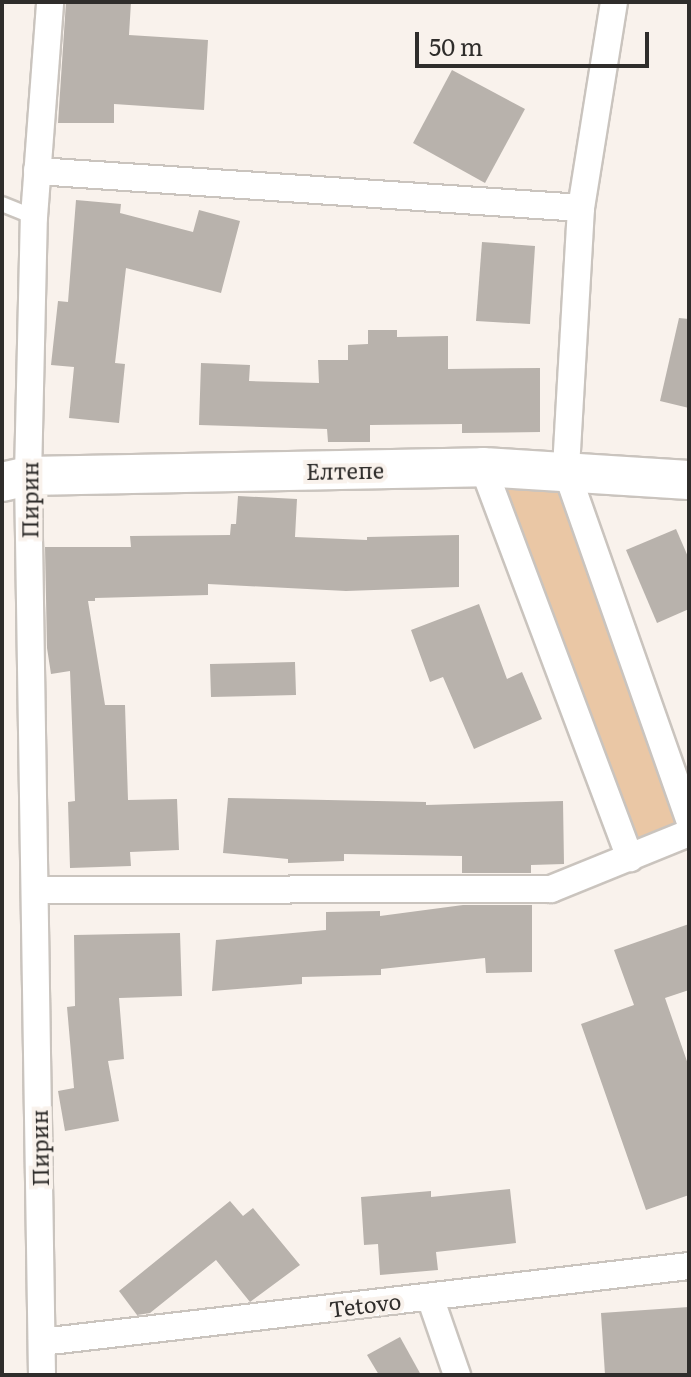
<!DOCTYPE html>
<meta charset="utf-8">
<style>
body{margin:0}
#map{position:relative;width:691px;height:1377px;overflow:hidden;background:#f9f2ec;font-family:Literata,serif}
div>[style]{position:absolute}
.green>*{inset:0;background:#eac7a5}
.building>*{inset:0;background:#b8b2ac}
.roads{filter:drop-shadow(2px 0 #cac4be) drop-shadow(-2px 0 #cac4be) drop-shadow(0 2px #cac4be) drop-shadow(0 -2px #cac4be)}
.lane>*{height:14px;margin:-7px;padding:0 7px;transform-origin:7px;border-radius:7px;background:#fff}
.street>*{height:26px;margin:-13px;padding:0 13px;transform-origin:13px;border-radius:13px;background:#fff}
.secondary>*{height:38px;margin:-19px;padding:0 19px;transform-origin:19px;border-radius:19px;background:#fff}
span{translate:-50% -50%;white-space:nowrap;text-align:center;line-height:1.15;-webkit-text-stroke:8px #f9f2ec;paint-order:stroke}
.street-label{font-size:22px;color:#2f2d2b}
.frame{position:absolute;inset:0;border:4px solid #2f2d2b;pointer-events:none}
.scale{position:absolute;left:415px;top:32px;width:234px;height:36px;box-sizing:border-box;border:4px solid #2f2d2b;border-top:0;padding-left:10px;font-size:24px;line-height:28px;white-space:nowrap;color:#2f2d2b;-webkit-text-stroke:6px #f9f2ec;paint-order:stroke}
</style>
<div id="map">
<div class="green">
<i style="clip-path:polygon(483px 467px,566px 470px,689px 819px,630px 858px)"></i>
</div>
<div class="building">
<i style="clip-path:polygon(66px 2px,131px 2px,129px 35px,208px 40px,204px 110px,114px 104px,114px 123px,58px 123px)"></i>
<i style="clip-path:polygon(452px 70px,525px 109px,485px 183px,413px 143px)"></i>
<i style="clip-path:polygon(76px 200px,121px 204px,120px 213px,193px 232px,199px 210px,240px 221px,221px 293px,126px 268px,115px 363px,125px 364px,119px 423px,69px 418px,74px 367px,51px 365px,58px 301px,68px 302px)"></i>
<i style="clip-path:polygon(482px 242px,535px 246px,530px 324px,476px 321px)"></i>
<i style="clip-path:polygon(679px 318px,689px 319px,689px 408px,660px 401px)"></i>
<i style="clip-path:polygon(368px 330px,397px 330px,397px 337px,448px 336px,448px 369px,540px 368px,540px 432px,462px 433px,462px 424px,370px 425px,370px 442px,328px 442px,327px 429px,199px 425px,201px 363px,250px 365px,249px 381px,319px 383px,318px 360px,348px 360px,348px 345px,368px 344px)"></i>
<i style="clip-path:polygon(238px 496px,297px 499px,295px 537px,367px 540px,367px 537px,459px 535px,459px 587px,346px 591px,208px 584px,208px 595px,95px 598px,95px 601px,88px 601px,105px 705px,125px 705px,128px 800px,177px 799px,179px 850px,130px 852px,131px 866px,70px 868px,68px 802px,75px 801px,70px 671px,51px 674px,47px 648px,45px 547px,131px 547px,130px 536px,230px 535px,231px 524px,236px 524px)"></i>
<i style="clip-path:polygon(676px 529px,689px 559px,689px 609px,657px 623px,626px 550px)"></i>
<i style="clip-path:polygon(479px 604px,507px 679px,522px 672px,542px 719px,474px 749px,443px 677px,430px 682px,411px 630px)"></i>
<i style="clip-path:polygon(295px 662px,296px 695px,211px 697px,210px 664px)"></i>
<i style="clip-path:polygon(228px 798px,426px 802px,426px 805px,563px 801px,564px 864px,531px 865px,531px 873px,462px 873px,462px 856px,344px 854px,344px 861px,288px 863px,288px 859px,223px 853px)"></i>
<i style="clip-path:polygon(463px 905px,532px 905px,532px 972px,486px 973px,485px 958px,381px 969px,381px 975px,302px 977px,302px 984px,212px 991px,216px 940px,326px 930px,326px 912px,380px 911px,380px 916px)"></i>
<i style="clip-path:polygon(689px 924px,689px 990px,665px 998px,689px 1067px,689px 1195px,646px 1210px,581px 1024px,634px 1005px,614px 950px)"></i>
<i style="clip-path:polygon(180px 933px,182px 996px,119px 998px,124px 1059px,108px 1061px,119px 1121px,65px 1131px,58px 1091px,74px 1088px,67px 1007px,75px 1006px,74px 935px)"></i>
<i style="clip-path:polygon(510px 1189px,516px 1243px,436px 1252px,438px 1270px,380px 1275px,378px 1244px,364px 1245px,361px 1197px,431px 1191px,431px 1197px)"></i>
<i style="clip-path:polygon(230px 1201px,243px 1216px,253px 1208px,300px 1265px,250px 1302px,216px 1260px,150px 1313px,137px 1315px,119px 1291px)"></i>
<i style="clip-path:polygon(689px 1307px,689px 1375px,605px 1375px,601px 1313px)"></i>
<i style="clip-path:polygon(400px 1337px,421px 1375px,379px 1375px,367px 1355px)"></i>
</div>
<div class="roads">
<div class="lane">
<i style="left:2px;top:204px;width:35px;rotate:22deg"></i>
</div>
<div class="street">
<i style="left:614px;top:2px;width:209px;rotate:99.1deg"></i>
<i style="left:581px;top:208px;width:262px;rotate:93.3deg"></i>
<i style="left:566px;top:470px;width:370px;rotate:70.6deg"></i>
<i style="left:37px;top:171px;width:545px;rotate:3.89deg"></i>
<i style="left:483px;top:467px;width:418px;rotate:69.4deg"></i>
<i style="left:35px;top:890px;width:516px;rotate:-0.11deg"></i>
<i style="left:551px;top:889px;width:149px;rotate:-22.1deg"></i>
<i style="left:430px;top:1297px;width:83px;rotate:70.9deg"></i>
<i style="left:42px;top:1342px;width:651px;rotate:-6.7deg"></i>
<i style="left:42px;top:1375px;width:899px;rotate:-90.89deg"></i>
<i style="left:28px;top:476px;width:259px;rotate:-88.7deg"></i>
<i style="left:34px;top:217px;width:216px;rotate:-85.7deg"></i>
</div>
<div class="secondary">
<i style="left:2px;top:482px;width:27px;rotate:-13deg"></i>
<i style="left:28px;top:476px;width:455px;rotate:-1.1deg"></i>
<i style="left:483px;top:467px;width:206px;rotate:3.6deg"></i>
</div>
</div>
<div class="street-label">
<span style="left:345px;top:470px;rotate:-1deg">Елтепе</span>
<span style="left:29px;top:500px;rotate:-90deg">Пирин</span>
<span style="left:39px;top:1148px;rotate:-91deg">Пирин</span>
<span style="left:365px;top:1304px;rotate:-7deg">Tetovo</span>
</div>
<div class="frame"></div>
<div class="scale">50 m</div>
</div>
